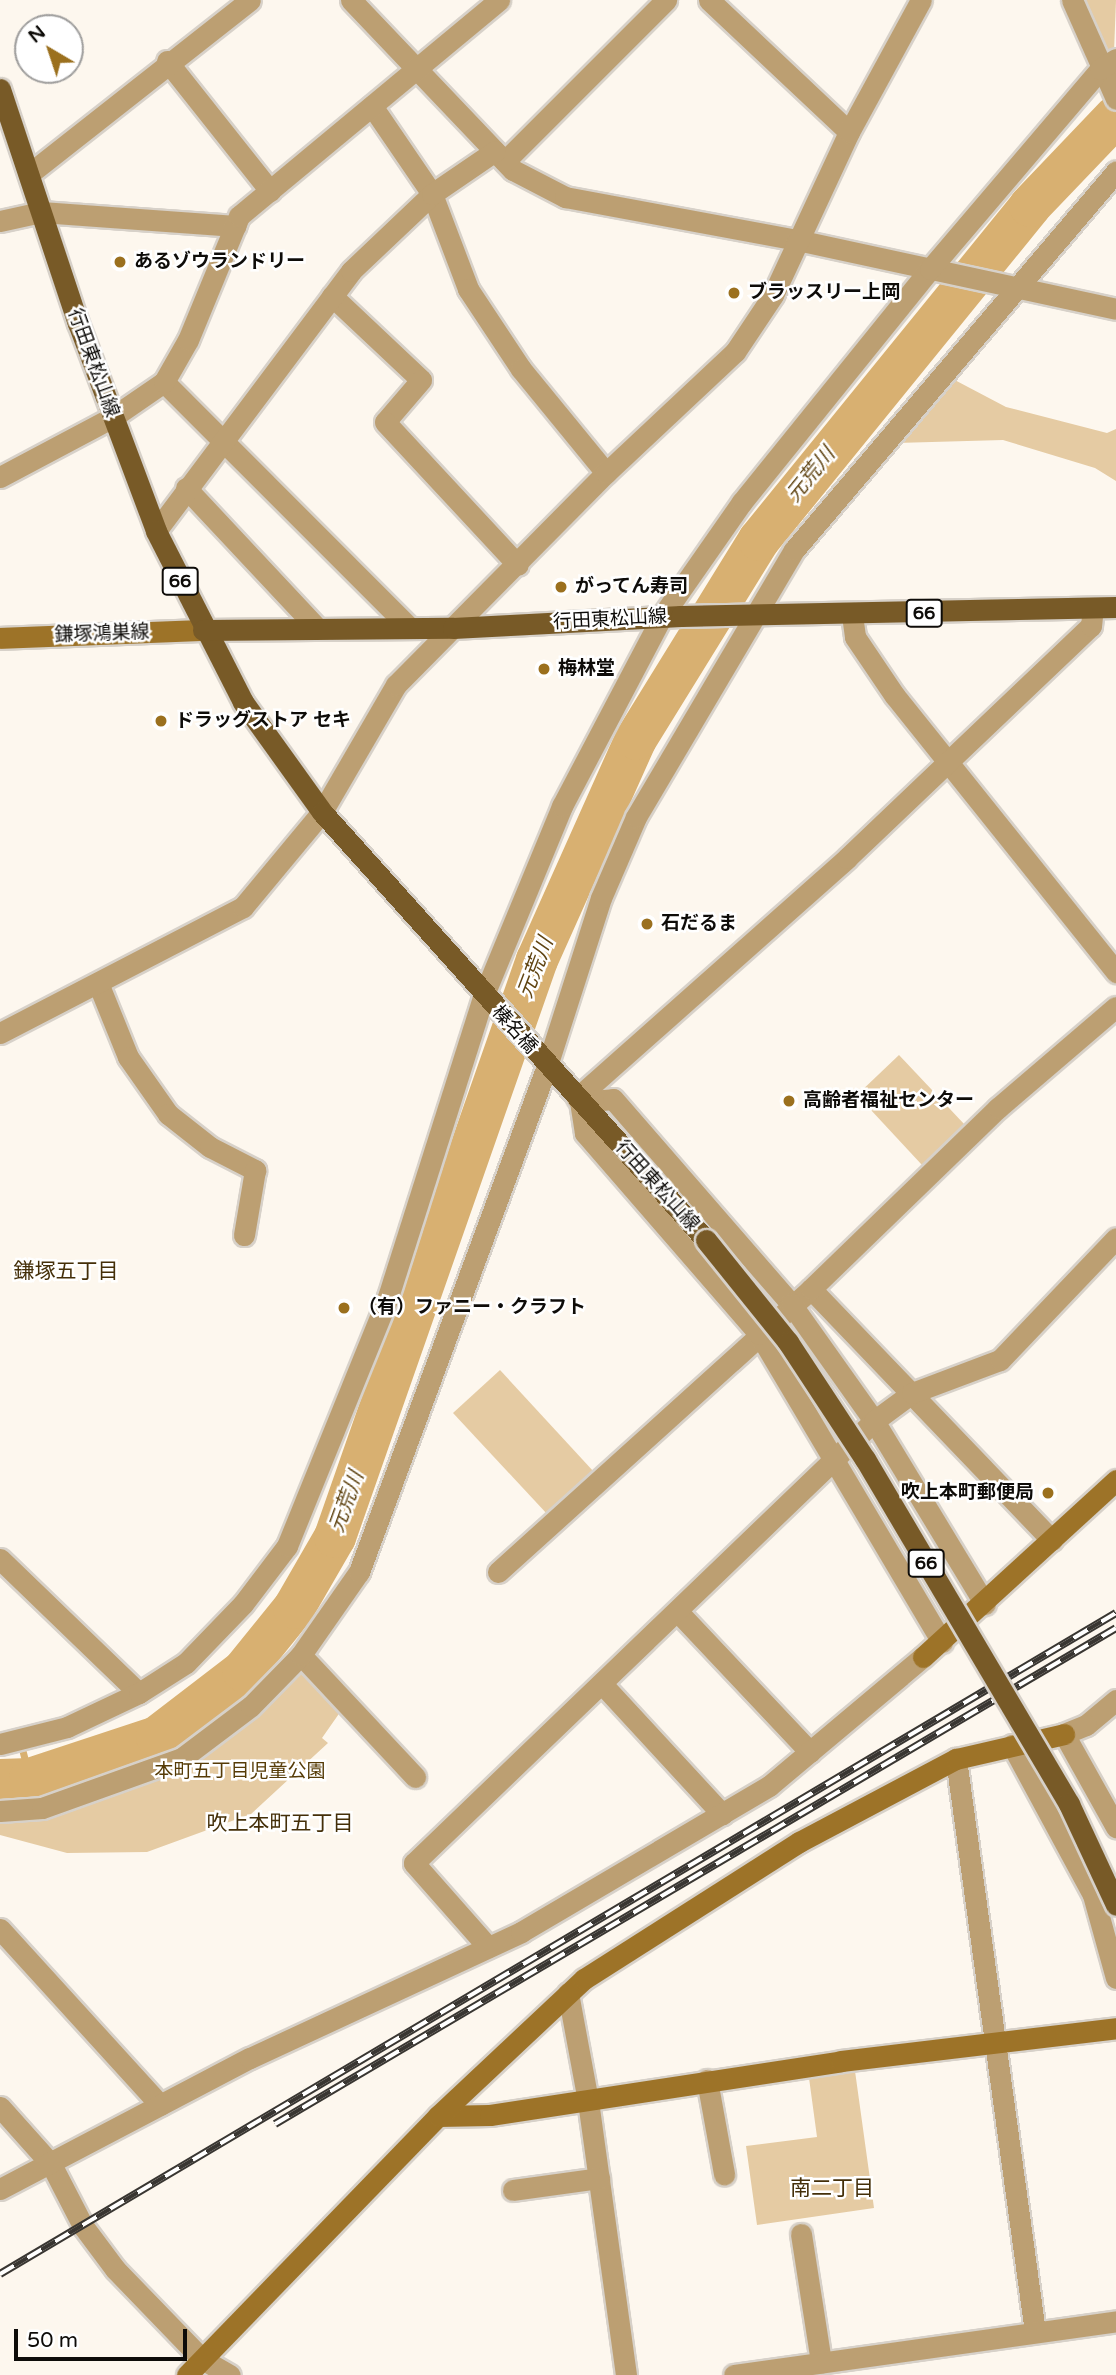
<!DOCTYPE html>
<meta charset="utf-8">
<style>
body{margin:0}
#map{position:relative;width:1116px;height:2375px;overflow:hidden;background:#fdf7ee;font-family:"Varela Round","Noto Sans JP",sans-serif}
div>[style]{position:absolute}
.green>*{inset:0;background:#e5cba3}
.stream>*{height:7px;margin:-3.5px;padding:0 3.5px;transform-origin:3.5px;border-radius:3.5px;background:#d8b071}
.river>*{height:42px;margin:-21px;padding:0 21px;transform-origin:21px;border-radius:21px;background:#d8b071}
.roads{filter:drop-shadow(2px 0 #d7d1c9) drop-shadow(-2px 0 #d7d1c9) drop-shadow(0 2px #d7d1c9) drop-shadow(0 -2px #d7d1c9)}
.street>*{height:21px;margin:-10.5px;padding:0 10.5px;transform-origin:10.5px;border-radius:10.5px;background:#bc9f72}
.secondary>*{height:21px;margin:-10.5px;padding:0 10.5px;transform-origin:10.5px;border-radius:10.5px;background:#9d7328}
.primary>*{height:21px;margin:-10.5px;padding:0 10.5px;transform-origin:10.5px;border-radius:10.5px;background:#785a27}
.rail>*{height:8px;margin-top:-4px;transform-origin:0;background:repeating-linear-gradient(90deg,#fff 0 16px,#393632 0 32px);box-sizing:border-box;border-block:2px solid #393632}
.bridges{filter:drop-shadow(2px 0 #d7d1c9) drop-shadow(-2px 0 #d7d1c9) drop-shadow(0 2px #d7d1c9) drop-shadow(0 -2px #d7d1c9)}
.primary-bridge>*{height:21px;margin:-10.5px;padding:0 10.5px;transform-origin:10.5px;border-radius:10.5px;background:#785a27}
.dots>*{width:19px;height:19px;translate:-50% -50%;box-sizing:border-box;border:4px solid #fff;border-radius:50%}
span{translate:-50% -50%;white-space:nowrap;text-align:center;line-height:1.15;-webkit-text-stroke:5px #fff;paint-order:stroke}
.shield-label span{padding:2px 5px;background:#fff;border:2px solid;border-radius:5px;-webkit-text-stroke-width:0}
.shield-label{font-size:18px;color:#0e0c09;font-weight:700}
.poi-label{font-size:19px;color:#0e0c09;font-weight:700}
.left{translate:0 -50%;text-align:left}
.right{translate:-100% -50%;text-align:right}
.street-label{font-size:19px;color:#0e0c09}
.park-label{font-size:19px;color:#563b06}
.water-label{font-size:21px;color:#604412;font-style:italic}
.neighbourhood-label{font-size:21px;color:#442f09}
.north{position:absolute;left:14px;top:14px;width:70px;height:70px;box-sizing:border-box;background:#fff;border:2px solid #9f9e9d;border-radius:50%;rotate:321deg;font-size:19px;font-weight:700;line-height:28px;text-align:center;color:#0e0c09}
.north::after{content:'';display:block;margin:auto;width:24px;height:32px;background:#9b701e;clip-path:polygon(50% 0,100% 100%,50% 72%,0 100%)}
.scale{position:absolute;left:14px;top:2329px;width:173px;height:32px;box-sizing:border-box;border:4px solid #0e0c09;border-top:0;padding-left:9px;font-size:21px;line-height:24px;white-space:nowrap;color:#0e0c09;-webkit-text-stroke:5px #fff;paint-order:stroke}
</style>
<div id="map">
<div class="green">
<i style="clip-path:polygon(1078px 0,1116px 0,1114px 52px,1100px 52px)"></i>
<i style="clip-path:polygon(949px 377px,1006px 407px,1107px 433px,1116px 429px,1116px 481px,1095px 468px,1003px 440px,896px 443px)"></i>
<i style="clip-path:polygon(899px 1055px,965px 1125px,922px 1165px,857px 1095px)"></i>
<i style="clip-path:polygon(500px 1370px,594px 1472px,548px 1515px,453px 1413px)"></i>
<i style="clip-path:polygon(302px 1668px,343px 1708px,322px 1738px,328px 1743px,251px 1814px,147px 1852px,67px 1853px,0 1835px,0 1823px,100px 1801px,191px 1762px)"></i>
<i style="clip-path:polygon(855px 2071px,874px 2208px,757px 2225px,746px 2146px,817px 2137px,809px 2078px)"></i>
</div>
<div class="stream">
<i style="left:22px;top:1749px;width:31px;rotate:75deg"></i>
</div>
<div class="river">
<i style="left:0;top:1780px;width:30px;rotate:-2deg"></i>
<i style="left:30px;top:1779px;width:134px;rotate:-18.3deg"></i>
<i style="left:157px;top:1737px;width:108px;rotate:-37.5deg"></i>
<i style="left:243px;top:1671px;width:81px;rotate:-51deg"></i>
<i style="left:294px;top:1608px;width:82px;rotate:-60deg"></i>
<i style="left:335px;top:1537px;width:611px;rotate:-70.71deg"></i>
<i style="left:537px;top:960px;width:242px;rotate:-65.9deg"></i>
<i style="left:636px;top:739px;width:234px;rotate:-58.3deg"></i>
<i style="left:759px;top:540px;width:430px;rotate:-50.9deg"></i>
<i style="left:1030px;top:206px;width:124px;rotate:-46.3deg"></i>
</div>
<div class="roads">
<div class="street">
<i style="left:351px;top:0;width:235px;rotate:46.4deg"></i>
<i style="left:513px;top:170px;width:59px;rotate:27.4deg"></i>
<i style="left:565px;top:197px;width:236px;rotate:10.5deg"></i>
<i style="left:797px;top:240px;width:326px;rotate:12.2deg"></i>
<i style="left:709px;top:0;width:192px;rotate:43.3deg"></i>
<i style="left:1072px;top:0;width:108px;rotate:66deg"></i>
<i style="left:167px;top:61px;width:166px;rotate:51.6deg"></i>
<i style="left:372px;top:106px;width:107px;rotate:55.7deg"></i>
<i style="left:432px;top:194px;width:102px;rotate:69.2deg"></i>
<i style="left:468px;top:289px;width:96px;rotate:56.5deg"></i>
<i style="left:521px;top:369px;width:134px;rotate:50.7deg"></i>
<i style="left:505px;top:161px;width:228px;rotate:-45deg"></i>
<i style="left:29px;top:174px;width:281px;rotate:-38.2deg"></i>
<i style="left:0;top:221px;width:42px;rotate:-12.4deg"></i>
<i style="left:41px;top:212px;width:195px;rotate:4.1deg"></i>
<i style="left:332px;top:296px;width:122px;rotate:43.3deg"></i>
<i style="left:421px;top:380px;width:55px;rotate:130.6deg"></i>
<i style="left:385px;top:422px;width:195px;rotate:47.1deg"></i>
<i style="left:164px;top:382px;width:348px;rotate:45deg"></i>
<i style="left:0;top:477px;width:128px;rotate:-28deg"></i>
<i style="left:113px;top:417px;width:62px;rotate:-34.5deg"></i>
<i style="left:164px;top:382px;width:48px;rotate:-60.3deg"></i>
<i style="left:188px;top:340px;width:134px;rotate:-67.6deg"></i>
<i style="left:239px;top:216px;width:338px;rotate:-39.7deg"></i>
<i style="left:186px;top:488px;width:193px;rotate:46.9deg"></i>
<i style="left:156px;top:531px;width:325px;rotate:-53.1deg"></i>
<i style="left:351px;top:271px;width:112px;rotate:-43.5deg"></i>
<i style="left:432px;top:194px;width:76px;rotate:-34.3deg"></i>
<i style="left:852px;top:615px;width:22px;rotate:82deg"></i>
<i style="left:855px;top:637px;width:71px;rotate:55.9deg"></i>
<i style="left:895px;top:696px;width:354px;rotate:51.3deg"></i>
<i style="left:98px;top:983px;width:80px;rotate:67.9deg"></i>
<i style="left:128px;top:1057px;width:70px;rotate:54.9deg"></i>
<i style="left:168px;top:1114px;width:53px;rotate:38.2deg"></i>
<i style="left:210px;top:1147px;width:51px;rotate:27.1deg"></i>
<i style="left:255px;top:1170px;width:66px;rotate:99.6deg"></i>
<i style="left:0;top:1033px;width:274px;rotate:-27.4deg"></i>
<i style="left:243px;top:907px;width:124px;rotate:-50.3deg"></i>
<i style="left:322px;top:812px;width:147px;rotate:-59.8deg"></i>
<i style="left:396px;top:685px;width:298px;rotate:-45.3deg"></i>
<i style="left:606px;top:473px;width:177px;rotate:-43.2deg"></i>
<i style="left:735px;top:352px;width:69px;rotate:-56.3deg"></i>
<i style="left:773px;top:295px;width:180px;rotate:-65deg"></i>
<i style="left:849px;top:132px;width:150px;rotate:-61.4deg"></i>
<i style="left:577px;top:1098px;width:361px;rotate:-41.6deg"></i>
<i style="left:847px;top:858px;width:337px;rotate:-43.6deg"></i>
<i style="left:1091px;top:626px;width:18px;rotate:-84deg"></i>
<i style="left:811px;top:1289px;width:348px;rotate:46.2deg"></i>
<i style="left:0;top:1559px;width:193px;rotate:44deg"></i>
<i style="left:498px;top:1572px;width:422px;rotate:-42.1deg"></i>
<i style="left:811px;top:1289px;width:260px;rotate:-44.1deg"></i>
<i style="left:998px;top:1108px;width:155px;rotate:-40.6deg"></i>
<i style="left:679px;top:1613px;width:191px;rotate:46.7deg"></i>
<i style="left:942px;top:1642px;width:358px;rotate:-120.7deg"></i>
<i style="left:759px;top:1334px;width:266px;rotate:-130.9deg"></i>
<i style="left:585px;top:1133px;width:31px;rotate:-99deg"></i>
<i style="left:580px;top:1102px;width:33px;rotate:-5deg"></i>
<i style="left:613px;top:1099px;width:271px;rotate:49deg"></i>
<i style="left:791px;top:1304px;width:143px;rotate:54.6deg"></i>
<i style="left:874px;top:1421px;width:214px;rotate:58.8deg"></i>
<i style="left:301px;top:1655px;width:167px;rotate:46.9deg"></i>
<i style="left:603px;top:1685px;width:176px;rotate:47.3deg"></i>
<i style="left:1116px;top:1700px;width:39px;rotate:140deg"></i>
<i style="left:1086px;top:1725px;width:24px;rotate:158deg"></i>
<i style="left:1064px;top:1734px;width:107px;rotate:60.8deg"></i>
<i style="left:0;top:1744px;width:69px;rotate:-14.2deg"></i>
<i style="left:67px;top:1727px;width:80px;rotate:-25.3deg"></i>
<i style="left:139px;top:1693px;width:56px;rotate:-32.6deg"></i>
<i style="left:186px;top:1663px;width:82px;rotate:-46deg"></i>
<i style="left:243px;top:1604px;width:73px;rotate:-52.8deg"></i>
<i style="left:287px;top:1546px;width:269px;rotate:-67.9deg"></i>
<i style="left:388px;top:1297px;width:315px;rotate:-72.4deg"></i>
<i style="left:483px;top:997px;width:207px;rotate:-67.5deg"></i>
<i style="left:562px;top:806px;width:212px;rotate:-62.2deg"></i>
<i style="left:661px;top:618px;width:141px;rotate:-55.1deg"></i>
<i style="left:742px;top:502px;width:299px;rotate:-51.1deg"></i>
<i style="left:930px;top:269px;width:262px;rotate:-49.6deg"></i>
<i style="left:1100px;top:69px;width:19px;rotate:-32deg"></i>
<i style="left:1012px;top:1745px;width:170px;rotate:61.6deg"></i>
<i style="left:1093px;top:1895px;width:86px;rotate:74.5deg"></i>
<i style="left:956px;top:1759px;width:578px;rotate:82.15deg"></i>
<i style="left:0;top:1811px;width:42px;rotate:-4.1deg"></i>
<i style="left:42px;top:1808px;width:149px;rotate:-19.7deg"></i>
<i style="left:182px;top:1758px;width:86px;rotate:-37deg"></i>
<i style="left:251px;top:1706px;width:71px;rotate:-45.6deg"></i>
<i style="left:301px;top:1655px;width:101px;rotate:-55.1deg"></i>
<i style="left:359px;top:1572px;width:540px;rotate:-69.62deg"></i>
<i style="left:547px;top:1066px;width:176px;rotate:-72.2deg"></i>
<i style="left:601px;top:898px;width:88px;rotate:-66.6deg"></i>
<i style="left:636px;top:817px;width:310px;rotate:-59.4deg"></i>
<i style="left:794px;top:550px;width:497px;rotate:-49.6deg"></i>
<i style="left:0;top:1929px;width:238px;rotate:47.7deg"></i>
<i style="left:488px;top:1947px;width:112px;rotate:-131.4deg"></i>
<i style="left:414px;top:1863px;width:638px;rotate:-43.86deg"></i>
<i style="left:874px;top:1421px;width:47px;rotate:-36.4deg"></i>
<i style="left:912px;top:1393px;width:94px;rotate:-20.6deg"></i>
<i style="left:1000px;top:1360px;width:168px;rotate:-46.4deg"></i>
<i style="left:568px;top:1993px;width:110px;rotate:79.5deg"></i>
<i style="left:588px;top:2101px;width:277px;rotate:82.1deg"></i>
<i style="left:707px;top:2080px;width:96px;rotate:79.7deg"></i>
<i style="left:0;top:2107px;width:76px;rotate:48.2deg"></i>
<i style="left:51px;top:2164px;width:70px;rotate:62.7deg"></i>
<i style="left:83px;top:2226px;width:54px;rotate:53.3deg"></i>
<i style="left:115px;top:2269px;width:125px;rotate:46deg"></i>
<i style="left:202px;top:2359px;width:32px;rotate:30deg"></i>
<i style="left:0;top:2189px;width:282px;rotate:-27.7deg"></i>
<i style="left:250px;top:2058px;width:299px;rotate:-24.9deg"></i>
<i style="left:521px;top:1932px;width:288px;rotate:-30.5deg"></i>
<i style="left:769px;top:1786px;width:201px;rotate:-40deg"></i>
<i style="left:513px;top:2190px;width:87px;rotate:-7.9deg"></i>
<i style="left:801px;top:2234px;width:130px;rotate:81.1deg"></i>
<i style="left:734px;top:2375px;width:386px;rotate:-8deg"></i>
</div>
<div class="secondary">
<i style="left:0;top:638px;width:203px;rotate:-2.3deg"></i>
<i style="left:923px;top:1657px;width:262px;rotate:-42.5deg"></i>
<i style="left:438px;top:2116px;width:52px;rotate:-1.1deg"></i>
<i style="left:490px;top:2115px;width:355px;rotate:-8.7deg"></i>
<i style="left:841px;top:2061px;width:277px;rotate:-6.8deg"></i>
<i style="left:187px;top:2375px;width:361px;rotate:-45.9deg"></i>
<i style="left:438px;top:2116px;width:200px;rotate:-43.2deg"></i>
<i style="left:584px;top:1979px;width:255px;rotate:-32.5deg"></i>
<i style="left:799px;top:1842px;width:178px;rotate:-27.9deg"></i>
<i style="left:956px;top:1759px;width:111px;rotate:-13deg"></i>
</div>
<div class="primary">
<i style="left:0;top:89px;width:247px;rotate:71.6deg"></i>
<i style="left:78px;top:323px;width:222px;rotate:69.4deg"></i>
<i style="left:156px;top:531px;width:192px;rotate:63deg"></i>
<i style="left:243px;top:702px;width:135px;rotate:54.3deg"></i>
<i style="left:322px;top:812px;width:575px;rotate:48.1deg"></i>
<i style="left:203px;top:630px;width:250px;rotate:-0.5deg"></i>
<i style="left:453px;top:628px;width:228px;rotate:-3deg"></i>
<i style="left:681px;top:616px;width:435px;rotate:-1.2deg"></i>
</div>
</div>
<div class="rail">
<i style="left:275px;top:2124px;width:976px;rotate:-30.53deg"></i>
<i style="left:0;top:2274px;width:1297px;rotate:-30.64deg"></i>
</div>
<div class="bridges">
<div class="primary-bridge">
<i style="left:706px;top:1240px;width:131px;rotate:51.2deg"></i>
<i style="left:788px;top:1342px;width:140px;rotate:56.7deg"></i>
<i style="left:865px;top:1459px;width:401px;rotate:59.4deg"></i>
<i style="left:1069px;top:1804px;width:111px;rotate:65deg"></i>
</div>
</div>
<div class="dots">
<i style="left:120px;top:262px;background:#9b701e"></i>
<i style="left:734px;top:293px;background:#9b701e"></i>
<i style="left:561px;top:587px;background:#9b701e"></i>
<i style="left:544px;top:669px;background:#9b701e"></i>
<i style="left:161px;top:721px;background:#9b701e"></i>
<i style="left:647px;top:924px;background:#9b701e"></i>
<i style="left:789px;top:1101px;background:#9b701e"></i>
<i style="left:344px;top:1308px;background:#9b701e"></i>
<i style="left:1048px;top:1493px;background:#9b701e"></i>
</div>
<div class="shield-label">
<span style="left:180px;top:581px">66</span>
<span style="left:924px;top:613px">66</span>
<span style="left:926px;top:1563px">66</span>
</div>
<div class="poi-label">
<span class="left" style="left:134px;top:262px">あるゾウランドリー</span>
<span class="left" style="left:748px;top:293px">ブラッスリー上岡</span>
<span class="left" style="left:575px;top:587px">がってん寿司</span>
<span class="left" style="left:558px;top:669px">梅林堂</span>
<span class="left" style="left:175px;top:721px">ドラッグストア セキ</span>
<span class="left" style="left:661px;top:924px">石だるま</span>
<span class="left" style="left:803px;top:1101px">高齢者福祉センター</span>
<span class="left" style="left:358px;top:1308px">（有）ファニー・クラフト</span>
<span class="right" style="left:1034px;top:1493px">吹上本町郵便局</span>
</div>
<div class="street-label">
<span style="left:93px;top:363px;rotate:70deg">行田東松山線</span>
<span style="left:610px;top:620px;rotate:-3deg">行田東松山線</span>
<span style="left:102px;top:634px;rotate:-2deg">鎌塚鴻巣線</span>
<span style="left:514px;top:1030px;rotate:48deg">榛名橋</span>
<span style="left:657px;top:1186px;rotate:48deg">行田東松山線</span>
</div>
<div class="park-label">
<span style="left:240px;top:1772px">本町五丁目児童公園</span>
</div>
<div class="water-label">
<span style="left:811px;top:475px;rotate:-51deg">元荒川</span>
<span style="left:536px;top:968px;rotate:-69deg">元荒川</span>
<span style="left:347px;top:1502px;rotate:-70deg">元荒川</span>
</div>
<div class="neighbourhood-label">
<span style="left:66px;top:1272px">鎌塚五丁目</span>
<span style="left:280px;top:1824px">吹上本町五丁目</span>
<span style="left:832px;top:2189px">南二丁目</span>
</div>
<div class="north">N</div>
<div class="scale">50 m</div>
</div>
